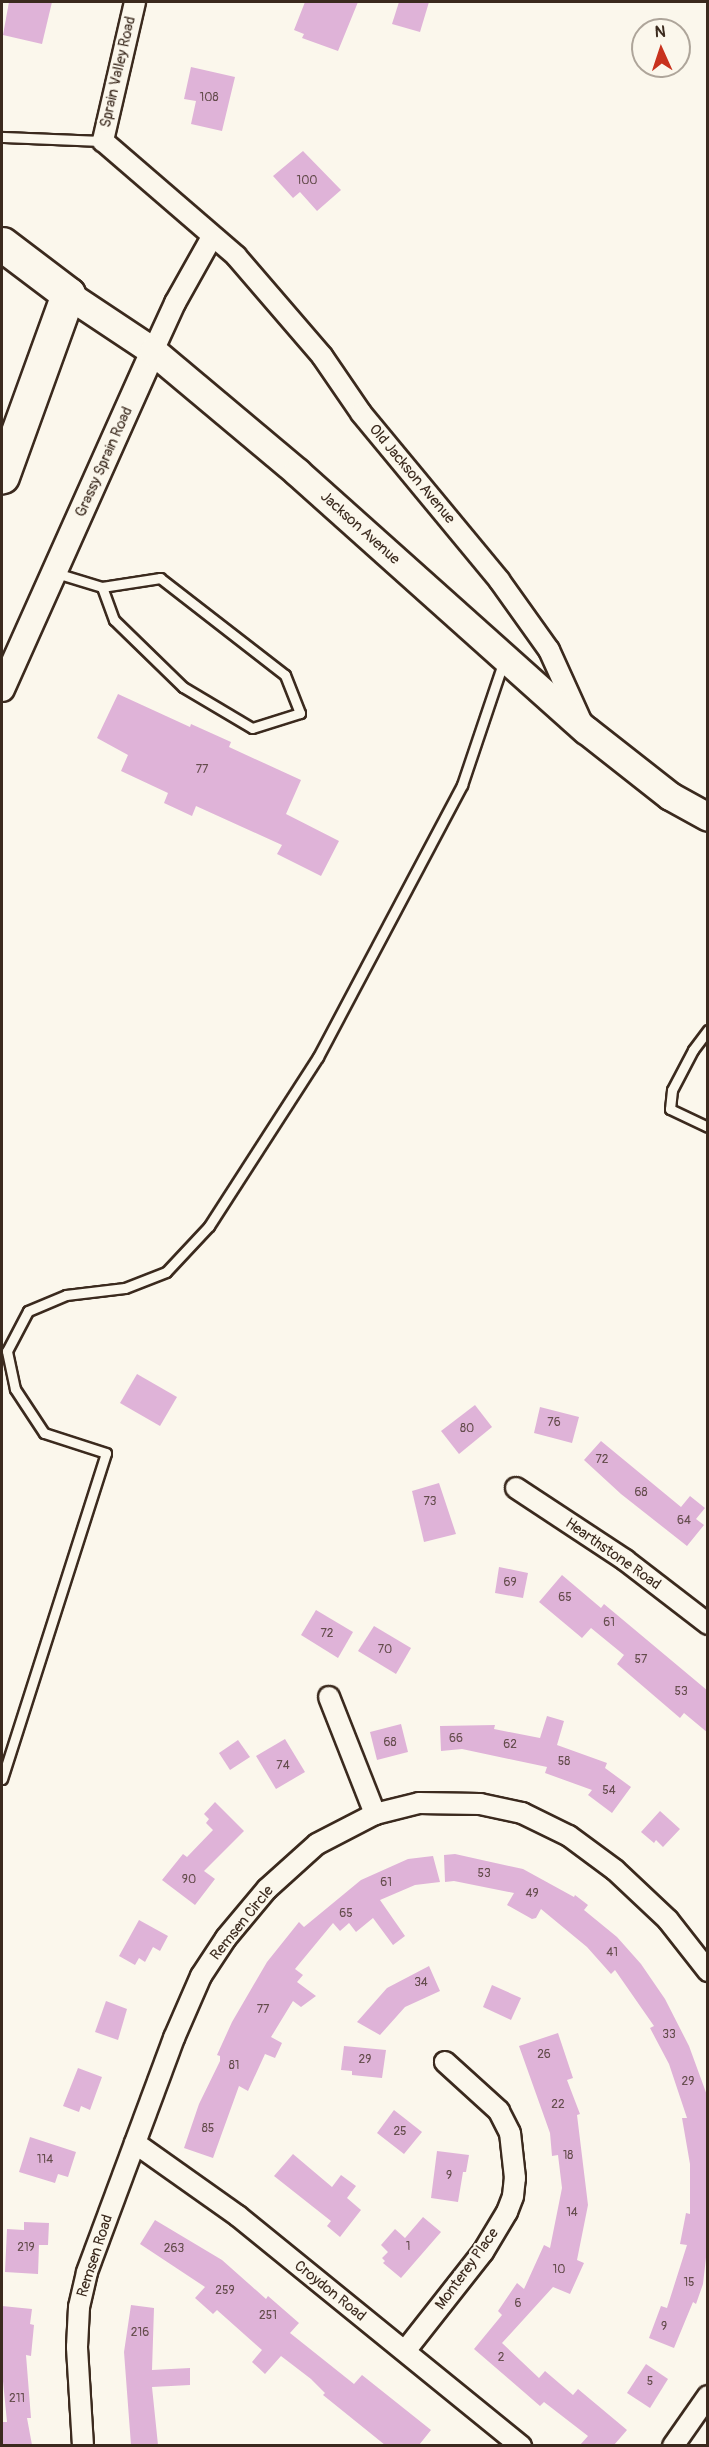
<!DOCTYPE html>
<style>
body{margin:0}
#map{position:relative;width:709px;height:2447px;overflow:hidden;background:#fbf7ec;font-family:Pangolin,sans-serif}
div>[style]{position:absolute}
.building>*{inset:0;background:#dfb3d8}
.roads{filter:drop-shadow(2px 0 #3b2a1e) drop-shadow(-2px 0 #3b2a1e) drop-shadow(0 2px #3b2a1e) drop-shadow(0 -2px #3b2a1e)}
.service>*{height:9px;margin:-4.5px;padding:0 4.5px;transform-origin:4.5px;border-radius:4.5px;background:#fbf7ec}
.minor>*{height:20px;margin:-10px;padding:0 10px;transform-origin:10px;border-radius:10px;background:#fbf7ec}
.tertiary>*{height:24px;margin:-12px;padding:0 12px;transform-origin:12px;border-radius:12px;background:#fbf7ec}
.secondary>*{height:27px;margin:-13.5px;padding:0 13.5px;transform-origin:13.5px;border-radius:13.5px;background:#fbf7ec}
.motorway>*{height:33px;margin:-16.5px;padding:0 16.5px;transform-origin:16.5px;border-radius:16.5px;background:#fbf7ec}
span{translate:-50% -50%;white-space:nowrap;text-align:center;line-height:1.15;-webkit-text-stroke:4.5px #fbf7ec;paint-order:stroke}
.number-label{font-size:12px;color:#644c4c}
.number-label span{-webkit-text-stroke-width:0}
.street-label{font-size:15px;color:#3b2a1e}
.frame{position:absolute;inset:0;border:3px solid #3b2a1e;pointer-events:none}
.north{position:absolute;left:631px;top:18px;width:60px;height:60px;box-sizing:border-box;background:#fbf7ec;border:2px solid #aea59a;border-radius:50%;rotate:357deg;font-size:16px;font-weight:700;line-height:24px;text-align:center;color:#3b2a1e}
.north::after{content:'';display:block;margin:auto;width:21px;height:27px;background:#c8321e;clip-path:polygon(50% 0,100% 100%,50% 72%,0 100%)}
</style>
<div id="map">
<div class="building">
<i style="clip-path:polygon(9px 2px,52px 2px,42px 44px,3px 35px)"></i>
<i style="clip-path:polygon(305px 2px,358px 2px,338px 51px,302px 38px,304px 34px,294px 30px)"></i>
<i style="clip-path:polygon(399px 2px,429px 2px,420px 32px,392px 24px)"></i>
<i style="clip-path:polygon(191px 67px,235px 77px,222px 131px,191px 124px,196px 101px,184px 99px)"></i>
<i style="clip-path:polygon(303px 151px,341px 190px,317px 211px,300px 192px,293px 198px,273px 176px)"></i>
<i style="clip-path:polygon(118px 694px,190px 727px,191px 724px,231px 742px,229px 747px,301px 780px,286px 814px,339px 841px,321px 876px,277px 854px,282px 845px,196px 806px,192px 816px,164px 803px,168px 793px,121px 771px,128px 755px,97px 738px)"></i>
<i style="clip-path:polygon(137px 1374px,177px 1397px,160px 1426px,120px 1403px)"></i>
<i style="clip-path:polygon(475px 1405px,492px 1427px,459px 1454px,441px 1431px)"></i>
<i style="clip-path:polygon(540px 1407px,579px 1417px,572px 1443px,534px 1433px)"></i>
<i style="clip-path:polygon(601px 1441px,681px 1507px,690px 1496px,705px 1508px,696px 1519px,704px 1525px,687px 1546px,621px 1494px,584px 1460px)"></i>
<i style="clip-path:polygon(439px 1483px,456px 1534px,424px 1542px,412px 1491px)"></i>
<i style="clip-path:polygon(499px 1567px,528px 1573px,523px 1598px,495px 1593px)"></i>
<i style="clip-path:polygon(562px 1575px,601px 1608px,604px 1604px,708px 1691px,708px 1733px,684px 1713px,680px 1718px,617px 1664px,624px 1655px,591px 1628px,582px 1638px,539px 1602px)"></i>
<i style="clip-path:polygon(316px 1610px,353px 1632px,338px 1658px,301px 1635px)"></i>
<i style="clip-path:polygon(374px 1626px,411px 1648px,396px 1674px,358px 1651px)"></i>
<i style="clip-path:polygon(547px 1716px,564px 1721px,557px 1745px,607px 1763px,605px 1768px,631px 1787px,612px 1813px,588px 1795px,592px 1790px,545px 1773px,547px 1767px,462px 1749px,441px 1751px,440px 1726px,495px 1725px,494px 1729px,540px 1738px)"></i>
<i style="clip-path:polygon(401px 1724px,408px 1752px,377px 1760px,370px 1732px)"></i>
<i style="clip-path:polygon(285px 1739px,305px 1772px,276px 1789px,256px 1756px)"></i>
<i style="clip-path:polygon(238px 1740px,250px 1757px,230px 1770px,219px 1753px)"></i>
<i style="clip-path:polygon(215px 1802px,244px 1831px,204px 1871px,215px 1879px,195px 1905px,162px 1880px,183px 1854px,187px 1857px,213px 1830px,206px 1823px,209px 1819px,204px 1814px)"></i>
<i style="clip-path:polygon(660px 1811px,680px 1829px,663px 1847px,656px 1840px,654px 1843px,641px 1832px)"></i>
<i style="clip-path:polygon(455px 1854px,523px 1869px,574px 1897px,575px 1895px,588px 1905px,584px 1910px,617px 1937px,641px 1964px,665px 1999px,689px 2046px,708px 2098px,708px 2240px,703px 2284px,696px 2304px,693px 2302px,674px 2348px,649px 2338px,661px 2306px,667px 2308px,687px 2245px,680px 2244px,686px 2213px,690px 2214px,690px 2164px,682px 2118px,687px 2118px,669px 2064px,650px 2028px,654px 2026px,615px 1970px,611px 1974px,587px 1947px,541px 1909px,536px 1918px,532px 1919px,507px 1905px,514px 1893px,454px 1881px,445px 1882px,444px 1855px)"></i>
<i style="clip-path:polygon(433px 1856px,440px 1882px,415px 1885px,380px 1900px,405px 1936px,393px 1945px,373px 1918px,356px 1932px,349px 1923px,340px 1931px,333px 1923px,295px 1969px,303px 1975px,297px 1982px,316px 1996px,301px 2007px,293px 2001px,271px 2037px,282px 2043px,275px 2058px,265px 2054px,248px 2091px,239px 2086px,213px 2158px,184px 2148px,199px 2104px,220px 2061px,220px 2056px,217px 2055px,232px 2022px,267px 1962px,299px 1922px,304px 1927px,361px 1880px,408px 1859px)"></i>
<i style="clip-path:polygon(139px 1920px,168px 1936px,160px 1951px,153px 1947px,145px 1962px,139px 1958px,135px 1965px,119px 1956px)"></i>
<i style="clip-path:polygon(429px 1966px,440px 1991px,405px 2007px,380px 2035px,357px 2022px,387px 1988px)"></i>
<i style="clip-path:polygon(492px 1985px,521px 1998px,511px 2020px,483px 2007px)"></i>
<i style="clip-path:polygon(106px 2001px,127px 2009px,118px 2040px,95px 2032px)"></i>
<i style="clip-path:polygon(558px 2033px,573px 2078px,567px 2080px,580px 2114px,577px 2115px,588px 2205px,577px 2260px,584px 2263px,570px 2294px,553px 2287px,502px 2343px,539px 2378px,545px 2371px,573px 2395px,578px 2389px,627px 2430px,614px 2445px,580px 2445px,588px 2436px,544px 2402px,540px 2406px,474px 2349px,502px 2315px,498px 2311px,517px 2283px,524px 2289px,544px 2245px,550px 2248px,562px 2188px,558px 2155px,552px 2156px,550px 2133px,519px 2046px)"></i>
<i style="clip-path:polygon(344px 2046px,386px 2050px,382px 2078px,352px 2075px,352px 2071px,341px 2070px)"></i>
<i style="clip-path:polygon(78px 2068px,102px 2077px,90px 2110px,81px 2106px,79px 2112px,63px 2106px)"></i>
<i style="clip-path:polygon(394px 2110px,422px 2132px,404px 2154px,377px 2133px)"></i>
<i style="clip-path:polygon(30px 2137px,76px 2152px,68px 2177px,58px 2174px,55px 2183px,19px 2172px)"></i>
<i style="clip-path:polygon(437px 2151px,469px 2155px,466px 2172px,463px 2172px,458px 2202px,431px 2198px)"></i>
<i style="clip-path:polygon(293px 2154px,332px 2187px,341px 2175px,356px 2186px,347px 2198px,361px 2210px,340px 2237px,327px 2226px,331px 2221px,274px 2176px)"></i>
<i style="clip-path:polygon(423px 2217px,441px 2232px,401px 2278px,383px 2263px,385px 2261px,382px 2258px,388px 2252px,381px 2245px,395px 2229px,405px 2238px)"></i>
<i style="clip-path:polygon(155px 2220px,222px 2260px,266px 2299px,268px 2296px,299px 2323px,290px 2333px,354px 2384px,362px 2375px,431px 2430px,419px 2445px,385px 2445px,323px 2395px,325px 2393px,311px 2379px,281px 2356px,265px 2374px,252px 2362px,262px 2350px,217px 2310px,213px 2314px,195px 2298px,205px 2287px,140px 2244px)"></i>
<i style="clip-path:polygon(24px 2222px,49px 2223px,48px 2245px,39px 2245px,38px 2274px,5px 2272px,7px 2229px,24px 2230px)"></i>
<i style="clip-path:polygon(131px 2305px,154px 2308px,152px 2370px,190px 2368px,190px 2385px,152px 2387px,158px 2445px,131px 2445px,124px 2352px)"></i>
<i style="clip-path:polygon(2px 2306px,32px 2309px,30px 2324px,34px 2325px,31px 2356px,26px 2355px,31px 2418px,27px 2418px,32px 2445px,2px 2445px,2px 2422px,7px 2422px,2px 2371px)"></i>
<i style="clip-path:polygon(646px 2364px,668px 2379px,650px 2408px,627px 2393px)"></i>
</div>
<div class="roads">
<div class="service">
<i style="left:2px;top:137px;width:101px;rotate:2.3deg"></i>
<i style="left:56px;top:573px;width:48px;rotate:16.9deg"></i>
<i style="left:102px;top:587px;width:59px;rotate:-8.8deg"></i>
<i style="left:160px;top:578px;width:158px;rotate:37.8deg"></i>
<i style="left:285px;top:675px;width:41px;rotate:68.5deg"></i>
<i style="left:300px;top:713px;width:50px;rotate:162.6deg"></i>
<i style="left:252px;top:728px;width:80px;rotate:-149.3deg"></i>
<i style="left:183px;top:687px;width:96px;rotate:-135.8deg"></i>
<i style="left:114px;top:620px;width:35px;rotate:-110deg"></i>
<i style="left:708px;top:1030px;width:25px;rotate:127deg"></i>
<i style="left:693px;top:1050px;width:45px;rotate:117.7deg"></i>
<i style="left:672px;top:1090px;width:19px;rotate:96deg"></i>
<i style="left:670px;top:1109px;width:42px;rotate:25.3deg"></i>
<i style="left:2px;top:1779px;width:342px;rotate:-72.3deg"></i>
<i style="left:106px;top:1453px;width:65px;rotate:-162.1deg"></i>
<i style="left:44px;top:1433px;width:53px;rotate:-123.4deg"></i>
<i style="left:15px;top:1389px;width:39px;rotate:-102deg"></i>
<i style="left:7px;top:1351px;width:45px;rotate:-62.3deg"></i>
<i style="left:28px;top:1311px;width:41px;rotate:-22.8deg"></i>
<i style="left:66px;top:1295px;width:59px;rotate:-6.8deg"></i>
<i style="left:125px;top:1288px;width:44px;rotate:-21.3deg"></i>
<i style="left:166px;top:1272px;width:63px;rotate:-46.9deg"></i>
<i style="left:209px;top:1226px;width:201px;rotate:-57.2deg"></i>
<i style="left:318px;top:1057px;width:308px;rotate:-62.1deg"></i>
<i style="left:462px;top:785px;width:132px;rotate:-71.4deg"></i>
</div>
<div class="minor">
<i style="left:135px;top:2px;width:143px;rotate:103deg"></i>
<i style="left:103px;top:141px;width:176px;rotate:40.8deg"></i>
<i style="left:236px;top:256px;width:132px;rotate:49.3deg"></i>
<i style="left:322px;top:356px;width:69px;rotate:55.6deg"></i>
<i style="left:361px;top:413px;width:217px;rotate:50.4deg"></i>
<i style="left:499px;top:580px;width:86px;rotate:54.5deg"></i>
<i style="left:549px;top:650px;width:80px;rotate:65.7deg"></i>
<i style="left:153px;top:351px;width:53px;rotate:-65.4deg"></i>
<i style="left:175px;top:303px;width:76px;rotate:-60.7deg"></i>
<i style="left:516px;top:1488px;width:131px;rotate:33.4deg"></i>
<i style="left:625px;top:1560px;width:105px;rotate:37.6deg"></i>
<i style="left:329px;top:1697px;width:126px;rotate:68.5deg"></i>
<i style="left:135px;top:2143px;width:126px;rotate:35.3deg"></i>
<i style="left:238px;top:2216px;width:365px;rotate:39.1deg"></i>
<i style="left:405px;top:2351px;width:126px;rotate:-51.8deg"></i>
<i style="left:483px;top:2252px;width:47px;rotate:-59deg"></i>
<i style="left:507px;top:2212px;width:17px;rotate:-69deg"></i>
<i style="left:513px;top:2196px;width:18px;rotate:-84deg"></i>
<i style="left:515px;top:2178px;width:45px;rotate:-96.3deg"></i>
<i style="left:510px;top:2133px;width:25px;rotate:-117deg"></i>
<i style="left:499px;top:2111px;width:73px;rotate:-137.8deg"></i>
<i style="left:83px;top:2446px;width:99px;rotate:-93.5deg"></i>
<i style="left:77px;top:2347px;width:40px;rotate:-87.1deg"></i>
<i style="left:79px;top:2307px;width:36px;rotate:-77deg"></i>
<i style="left:87px;top:2272px;width:250px;rotate:-69.6deg"></i>
<i style="left:174px;top:2038px;width:68px;rotate:-66.5deg"></i>
<i style="left:201px;top:1976px;width:45px;rotate:-56.7deg"></i>
<i style="left:226px;top:1938px;width:64px;rotate:-50.1deg"></i>
<i style="left:267px;top:1889px;width:67px;rotate:-42deg"></i>
<i style="left:317px;top:1844px;width:65px;rotate:-27.3deg"></i>
<i style="left:375px;top:1814px;width:45px;rotate:-14deg"></i>
<i style="left:419px;top:1803px;width:61px;rotate:0.9deg"></i>
<i style="left:480px;top:1804px;width:43px;rotate:12.1deg"></i>
<i style="left:522px;top:1813px;width:52px;rotate:26.1deg"></i>
<i style="left:569px;top:1836px;width:57px;rotate:36.5deg"></i>
<i style="left:615px;top:1870px;width:73px;rotate:43.3deg"></i>
<i style="left:668px;top:1920px;width:65px;rotate:51.9deg"></i>
<i style="left:673px;top:2446px;width:61px;rotate:-55deg"></i>
</div>
<div class="tertiary">
<i style="left:2px;top:689px;width:370px;rotate:-65.9deg"></i>
</div>
<div class="secondary">
<i style="left:52px;top:284px;width:121px;rotate:33.6deg"></i>
<i style="left:153px;top:351px;width:188px;rotate:40deg"></i>
<i style="left:297px;top:472px;width:387px;rotate:41.8deg"></i>
<i style="left:586px;top:730px;width:107px;rotate:38.2deg"></i>
<i style="left:670px;top:796px;width:43px;rotate:28.9deg"></i>
</div>
<div class="motorway">
<i style="left:2px;top:244px;width:83px;rotate:37.1deg"></i>
<i style="left:68px;top:294px;width:194px;rotate:109.9deg"></i>
</div>
</div>
<div class="number-label">
<span style="left:209px;top:98px">108</span>
<span style="left:307px;top:181px">100</span>
<span style="left:202px;top:770px">77</span>
<span style="left:554px;top:1423px">76</span>
<span style="left:467px;top:1429px">80</span>
<span style="left:602px;top:1460px">72</span>
<span style="left:641px;top:1493px">68</span>
<span style="left:430px;top:1502px">73</span>
<span style="left:684px;top:1521px">64</span>
<span style="left:510px;top:1583px">69</span>
<span style="left:565px;top:1598px">65</span>
<span style="left:609px;top:1623px">61</span>
<span style="left:327px;top:1634px">72</span>
<span style="left:385px;top:1650px">70</span>
<span style="left:641px;top:1660px">57</span>
<span style="left:681px;top:1692px">53</span>
<span style="left:456px;top:1739px">66</span>
<span style="left:390px;top:1743px">68</span>
<span style="left:510px;top:1745px">62</span>
<span style="left:564px;top:1762px">58</span>
<span style="left:283px;top:1766px">74</span>
<span style="left:609px;top:1791px">54</span>
<span style="left:484px;top:1874px">53</span>
<span style="left:189px;top:1880px">90</span>
<span style="left:386px;top:1883px">61</span>
<span style="left:532px;top:1894px">49</span>
<span style="left:346px;top:1914px">65</span>
<span style="left:612px;top:1953px">41</span>
<span style="left:421px;top:1983px">34</span>
<span style="left:263px;top:2010px">77</span>
<span style="left:669px;top:2035px">33</span>
<span style="left:544px;top:2055px">26</span>
<span style="left:365px;top:2060px">29</span>
<span style="left:234px;top:2066px">81</span>
<span style="left:688px;top:2082px">29</span>
<span style="left:558px;top:2105px">22</span>
<span style="left:208px;top:2129px">85</span>
<span style="left:400px;top:2132px">25</span>
<span style="left:568px;top:2156px">18</span>
<span style="left:45px;top:2160px">114</span>
<span style="left:449px;top:2176px">9</span>
<span style="left:572px;top:2213px">14</span>
<span style="left:408px;top:2247px">1</span>
<span style="left:26px;top:2248px">219</span>
<span style="left:174px;top:2249px">263</span>
<span style="left:559px;top:2270px">10</span>
<span style="left:689px;top:2283px">15</span>
<span style="left:225px;top:2291px">259</span>
<span style="left:518px;top:2304px">6</span>
<span style="left:268px;top:2316px">251</span>
<span style="left:664px;top:2327px">9</span>
<span style="left:140px;top:2333px">216</span>
<span style="left:501px;top:2358px">2</span>
<span style="left:650px;top:2382px">5</span>
<span style="left:17px;top:2399px">211</span>
</div>
<div class="street-label">
<span style="left:118px;top:72px;rotate:-77deg">Sprain Valley Road</span>
<span style="left:104px;top:462px;rotate:-66deg">Grassy Sprain Road</span>
<span style="left:412px;top:474px;rotate:50deg">Old Jackson Avenue</span>
<span style="left:360px;top:528px;rotate:42deg">Jackson Avenue</span>
<span style="left:613px;top:1554px;rotate:35deg">Hearthstone Road</span>
<span style="left:242px;top:1923px;rotate:-51deg">Remsen Circle</span>
<span style="left:95px;top:2256px;rotate:-72deg">Remsen Road</span>
<span style="left:467px;top:2269px;rotate:-54deg">Monterey Place</span>
<span style="left:330px;top:2291px;rotate:39deg">Croydon Road</span>
</div>
<div class="frame"></div>
<div class="north">N</div>
</div>
